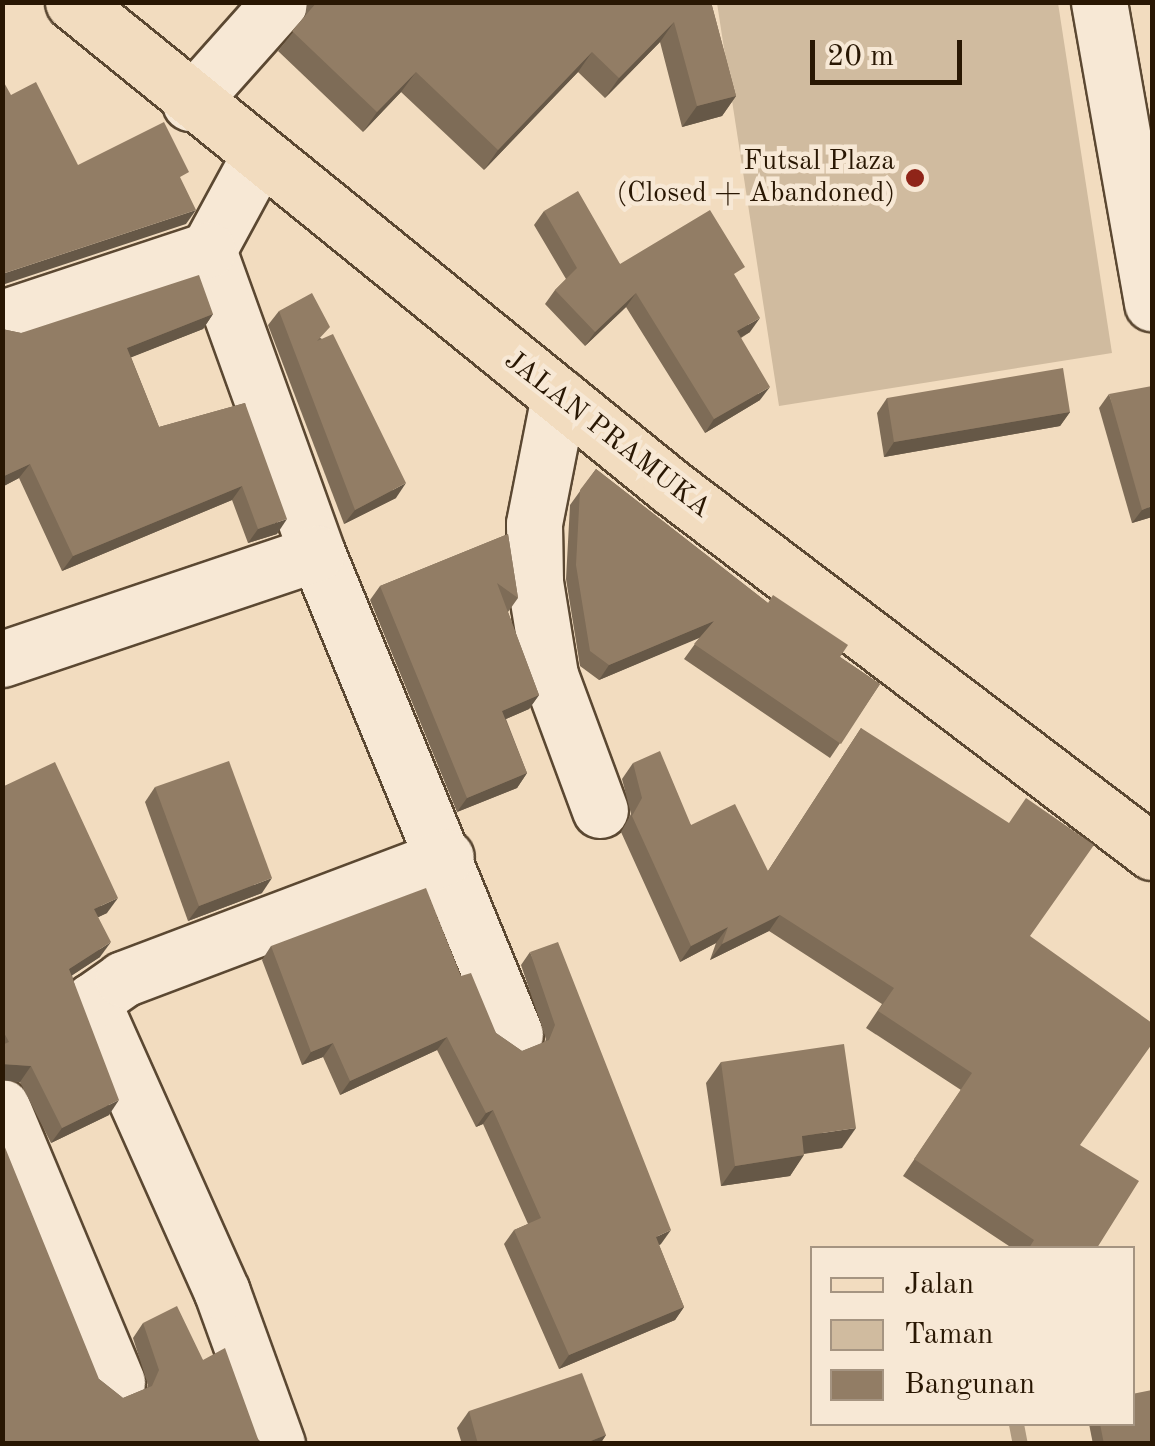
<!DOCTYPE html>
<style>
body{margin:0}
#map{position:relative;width:1155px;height:1446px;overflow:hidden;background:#f2dcbf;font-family:"Old Standard TT",serif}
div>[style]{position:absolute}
.green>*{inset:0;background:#d0bb9f}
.stream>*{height:15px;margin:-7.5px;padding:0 7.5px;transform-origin:7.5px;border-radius:7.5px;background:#ae997f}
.roads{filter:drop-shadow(2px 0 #5b4832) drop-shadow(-2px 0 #5b4832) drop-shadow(0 2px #5b4832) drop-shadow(0 -2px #5b4832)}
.minor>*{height:55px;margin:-27.5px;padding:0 27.5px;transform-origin:27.5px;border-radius:27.5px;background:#f7e8d5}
.primary>*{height:55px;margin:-27.5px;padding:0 27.5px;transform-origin:27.5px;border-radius:27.5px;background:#f2dcbf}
.wall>*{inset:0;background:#7e6c57}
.shaded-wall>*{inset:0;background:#665847}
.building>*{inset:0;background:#927d65}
.dots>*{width:28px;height:28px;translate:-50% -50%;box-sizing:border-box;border:5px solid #f7e8d5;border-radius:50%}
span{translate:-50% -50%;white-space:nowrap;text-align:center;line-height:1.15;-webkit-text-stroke:9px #f7e8d5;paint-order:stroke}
.poi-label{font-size:28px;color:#291703}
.right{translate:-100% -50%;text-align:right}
.street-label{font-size:28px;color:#291703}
.frame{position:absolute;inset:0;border:5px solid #291703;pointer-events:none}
.legend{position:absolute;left:810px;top:1246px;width:325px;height:180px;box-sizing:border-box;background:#f7e8d5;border:2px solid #a59481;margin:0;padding:12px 18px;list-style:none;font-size:30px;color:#291703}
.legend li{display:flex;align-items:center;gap:20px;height:50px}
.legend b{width:50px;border:2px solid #a59481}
.scale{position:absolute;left:810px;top:40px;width:152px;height:45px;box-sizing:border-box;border:5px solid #291703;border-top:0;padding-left:12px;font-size:30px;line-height:35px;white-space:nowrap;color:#291703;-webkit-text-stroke:8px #f7e8d5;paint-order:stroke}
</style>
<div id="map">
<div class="green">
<i style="clip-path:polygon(717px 3px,1058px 3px,1112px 353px,779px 406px)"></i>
</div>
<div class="stream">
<i style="left:1016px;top:1424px;width:20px;rotate:79deg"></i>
</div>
<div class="roads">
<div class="minor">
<i style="left:1099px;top:2px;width:306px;rotate:80deg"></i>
<i style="left:190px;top:103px;width:135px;rotate:-48.3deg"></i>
<i style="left:258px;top:158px;width:105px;rotate:118.5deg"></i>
<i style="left:208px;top:250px;width:322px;rotate:70.2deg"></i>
<i style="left:317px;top:553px;width:520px;rotate:67.63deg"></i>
<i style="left:2px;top:318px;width:217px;rotate:-18.3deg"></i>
<i style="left:559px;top:396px;width:130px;rotate:101.1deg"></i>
<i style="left:534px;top:524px;width:58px;rotate:89deg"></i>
<i style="left:535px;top:582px;width:94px;rotate:80.8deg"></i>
<i style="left:550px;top:675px;width:144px;rotate:69.7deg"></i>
<i style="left:2px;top:659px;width:332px;rotate:-18.6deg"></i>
<i style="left:2px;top:1107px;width:298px;rotate:67.3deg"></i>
<i style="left:277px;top:1444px;width:162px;rotate:-109.9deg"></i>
<i style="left:222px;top:1292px;width:319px;rotate:-114.1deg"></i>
<i style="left:92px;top:1001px;width:38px;rotate:-35deg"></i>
<i style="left:123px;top:979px;width:345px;rotate:-20.7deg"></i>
</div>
<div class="primary">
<i style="left:73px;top:2px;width:770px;rotate:39.04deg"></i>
<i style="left:671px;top:487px;width:604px;rotate:37.19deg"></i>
</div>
</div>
<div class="wall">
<i style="clip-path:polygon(307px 2px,711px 2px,736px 96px,722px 116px,682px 127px,660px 42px,605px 98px,578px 72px,484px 170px,401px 92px,363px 132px,278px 51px,305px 17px)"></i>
<i style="clip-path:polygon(544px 211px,620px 264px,737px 279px,750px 332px,741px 338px,760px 400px,705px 433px,626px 307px,585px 346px,545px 304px,555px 290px,566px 279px,534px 225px)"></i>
<i style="clip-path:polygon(279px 311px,322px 339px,396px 498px,344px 524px,268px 325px)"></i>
<i style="clip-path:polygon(213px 314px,203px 329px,131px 357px,159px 427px,245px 403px,277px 534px,248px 543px,232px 500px,62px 571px,19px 478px,2px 487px,2px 329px,21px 333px)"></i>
<i style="clip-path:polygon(1109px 394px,1152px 517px,1132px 523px,1099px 408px)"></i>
<i style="clip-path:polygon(887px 398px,1070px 412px,1060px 426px,884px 457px,877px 413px)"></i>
<i style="clip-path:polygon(596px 469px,768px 603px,840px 657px,880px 684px,830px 758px,684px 659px,700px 637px,599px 680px,580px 666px,566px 579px,570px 505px)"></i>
<i style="clip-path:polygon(508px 534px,518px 598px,508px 612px,539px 695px,529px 709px,506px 719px,527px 773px,517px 788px,457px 812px,370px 600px,380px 586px)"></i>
<i style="clip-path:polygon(861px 728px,1030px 936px,1080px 1145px,1097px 1248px,1012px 1248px,903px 1176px,961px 1090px,866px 1028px,882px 1004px,769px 931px,710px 960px,716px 943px,680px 962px,621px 832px,631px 814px,622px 779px,633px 763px,691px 825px,768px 871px)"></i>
<i style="clip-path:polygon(2px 787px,107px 913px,98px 917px,100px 957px,72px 975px,109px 1115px,51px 1143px,20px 1082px,2px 1080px)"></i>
<i style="clip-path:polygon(155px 787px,262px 893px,188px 921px,145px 802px)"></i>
<i style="clip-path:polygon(271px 946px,461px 976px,496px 1033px,522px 1051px,545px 1042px,546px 1039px,521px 965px,530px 952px,661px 1244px,659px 1245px,684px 1307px,675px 1320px,559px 1369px,504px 1244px,514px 1230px,528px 1224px,483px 1124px,476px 1127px,437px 1050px,340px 1095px,323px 1057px,302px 1065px,262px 960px)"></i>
<i style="clip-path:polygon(721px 1062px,842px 1148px,804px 1154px,790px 1176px,721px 1186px,706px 1083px)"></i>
<i style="clip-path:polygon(143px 1323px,203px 1360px,258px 1439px,2px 1444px,99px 1379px,123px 1398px,147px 1388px,148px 1385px,133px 1338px)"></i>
<i style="clip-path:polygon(469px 1411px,606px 1435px,600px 1444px,462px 1444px,457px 1428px)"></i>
<i style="clip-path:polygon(1089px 1424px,1132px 1424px,1152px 1444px,1093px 1444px)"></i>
</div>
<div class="shaded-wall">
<i style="clip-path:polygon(674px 22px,660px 42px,605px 98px,619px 78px)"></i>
<i style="clip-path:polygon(592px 52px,578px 72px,484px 170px,498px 150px)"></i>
<i style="clip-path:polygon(416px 72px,401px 92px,363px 132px,377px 112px)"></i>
<i style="clip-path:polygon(736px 96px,722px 116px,682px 127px,697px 106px)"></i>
<i style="clip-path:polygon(196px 210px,186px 224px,2px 285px,2px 274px)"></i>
<i style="clip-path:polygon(636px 293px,626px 307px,585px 346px,595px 332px)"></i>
<i style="clip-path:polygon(213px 314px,203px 329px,117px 363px,127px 348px)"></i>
<i style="clip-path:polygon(760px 318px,750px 332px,727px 345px,737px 331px)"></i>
<i style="clip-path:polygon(770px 387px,760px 400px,705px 433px,714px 419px)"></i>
<i style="clip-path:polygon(1070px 412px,1060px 426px,884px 457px,894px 442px)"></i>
<i style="clip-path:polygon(30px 464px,19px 478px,2px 487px,2px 477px)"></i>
<i style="clip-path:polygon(406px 483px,396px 498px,344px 524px,355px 510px)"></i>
<i style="clip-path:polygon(242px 486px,232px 500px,62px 571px,73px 556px)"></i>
<i style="clip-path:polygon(1152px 506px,1152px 517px,1132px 523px,1142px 510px)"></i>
<i style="clip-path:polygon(287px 519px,277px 534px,248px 543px,258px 529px)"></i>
<i style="clip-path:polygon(714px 621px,704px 636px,599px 680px,609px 665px)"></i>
<i style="clip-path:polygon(539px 695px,529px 709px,492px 725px,502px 711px)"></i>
<i style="clip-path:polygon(527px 773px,517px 788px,457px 812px,467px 798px)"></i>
<i style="clip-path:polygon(272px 878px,262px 893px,188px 921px,199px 906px)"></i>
<i style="clip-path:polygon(118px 898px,107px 913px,84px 924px,94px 909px)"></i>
<i style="clip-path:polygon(780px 915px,769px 931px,710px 960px,722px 944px)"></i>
<i style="clip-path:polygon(728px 927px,716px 943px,680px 962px,691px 946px)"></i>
<i style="clip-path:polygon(111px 942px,100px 957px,59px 984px,69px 969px)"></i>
<i style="clip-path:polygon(447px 1037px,437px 1050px,340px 1095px,350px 1081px)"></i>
<i style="clip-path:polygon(333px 1043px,323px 1057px,302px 1065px,311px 1052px)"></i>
<i style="clip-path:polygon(2px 1064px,31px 1066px,20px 1082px,2px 1080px)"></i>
<i style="clip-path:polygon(119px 1100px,109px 1115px,51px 1143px,62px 1128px)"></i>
<i style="clip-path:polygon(493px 1110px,483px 1124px,476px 1127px,486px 1113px)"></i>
<i style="clip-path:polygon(856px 1128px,842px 1148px,787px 1156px,802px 1136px)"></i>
<i style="clip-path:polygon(804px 1155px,790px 1176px,721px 1186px,735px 1166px)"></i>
<i style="clip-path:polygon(671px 1230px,661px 1244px,646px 1251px,656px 1237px)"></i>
<i style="clip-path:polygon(684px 1307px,675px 1320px,559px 1369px,569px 1355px)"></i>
<i style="clip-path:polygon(606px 1435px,600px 1444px,583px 1444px)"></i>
</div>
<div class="building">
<i style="clip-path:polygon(317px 2px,711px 2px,736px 96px,697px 106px,674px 22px,619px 78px,592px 52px,498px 150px,416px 72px,377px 112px,292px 31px)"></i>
<i style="clip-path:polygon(2px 79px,11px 95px,36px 82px,78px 165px,164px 122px,189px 172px,180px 177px,196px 210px,2px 274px)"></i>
<i style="clip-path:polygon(578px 191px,620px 264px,710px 210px,745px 267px,734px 274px,760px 318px,737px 331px,770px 387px,714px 419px,636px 293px,595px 332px,555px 290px,577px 268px,544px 211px)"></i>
<i style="clip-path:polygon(199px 275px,213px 314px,127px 348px,159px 427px,245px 403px,287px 519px,258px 529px,242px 486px,73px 556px,30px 464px,2px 477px,2px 329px,21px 333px)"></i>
<i style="clip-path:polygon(312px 293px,330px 327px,317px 341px,333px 334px,406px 483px,355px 510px,279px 311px)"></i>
<i style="clip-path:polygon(1063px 368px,1070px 412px,894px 442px,887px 398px)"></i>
<i style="clip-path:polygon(1152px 386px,1152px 506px,1142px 510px,1109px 394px)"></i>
<i style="clip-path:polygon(596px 469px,768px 603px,773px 595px,848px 645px,840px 657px,880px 684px,841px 744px,694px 644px,714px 621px,609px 665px,590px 651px,576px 565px,580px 490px)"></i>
<i style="clip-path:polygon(508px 534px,518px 598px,497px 583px,539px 695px,502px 711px,527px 773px,467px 798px,380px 586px)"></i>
<i style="clip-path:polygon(861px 728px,1009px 823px,1026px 798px,1094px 845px,1030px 936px,1152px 1023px,1152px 1044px,1080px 1145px,1139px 1181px,1097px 1248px,1029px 1248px,1034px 1240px,914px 1159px,972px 1073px,878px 1011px,894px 988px,780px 915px,722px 944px,728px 927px,691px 946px,632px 816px,642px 798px,633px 763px,660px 751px,691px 825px,735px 804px,768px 871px)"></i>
<i style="clip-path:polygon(229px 761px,272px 878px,199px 906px,155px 787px)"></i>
<i style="clip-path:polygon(55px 762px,118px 898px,94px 909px,111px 942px,69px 969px,119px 1100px,62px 1128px,31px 1066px,2px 1064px,2px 1045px,9px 1042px,2px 1029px,2px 787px)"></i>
<i style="clip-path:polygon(426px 888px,461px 976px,471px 973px,496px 1033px,522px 1051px,549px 1040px,555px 1025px,530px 952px,558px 942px,671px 1230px,656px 1237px,684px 1307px,569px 1355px,514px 1230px,541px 1218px,493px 1110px,486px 1113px,447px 1037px,350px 1081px,333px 1043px,311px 1052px,271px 946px)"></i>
<i style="clip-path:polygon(844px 1044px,856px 1128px,802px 1136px,804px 1155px,735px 1166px,721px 1062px)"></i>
<i style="clip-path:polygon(2px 1140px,99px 1379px,123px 1398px,152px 1386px,159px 1370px,143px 1323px,177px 1306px,203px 1360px,225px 1348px,258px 1439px,263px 1444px,2px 1444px)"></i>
<i style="clip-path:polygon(582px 1373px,606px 1435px,583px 1444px,478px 1444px,469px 1411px)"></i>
<i style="clip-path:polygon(1152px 1390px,1152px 1444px,1104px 1444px,1100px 1424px,1132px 1424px,1132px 1394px)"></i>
</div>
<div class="dots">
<i style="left:915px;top:178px;background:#8f2418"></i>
</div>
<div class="poi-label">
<span class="right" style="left:895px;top:178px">Futsal Plaza<br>(Closed + Abandoned)</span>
</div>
<div class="street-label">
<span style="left:607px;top:435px;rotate:38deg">JALAN PRAMUKA</span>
</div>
<div class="frame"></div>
<ul class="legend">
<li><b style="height:12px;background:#f2dcbf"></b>Jalan</li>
<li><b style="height:28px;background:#d0bb9f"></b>Taman</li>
<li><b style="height:28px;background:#927d65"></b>Bangunan</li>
</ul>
<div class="scale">20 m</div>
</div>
